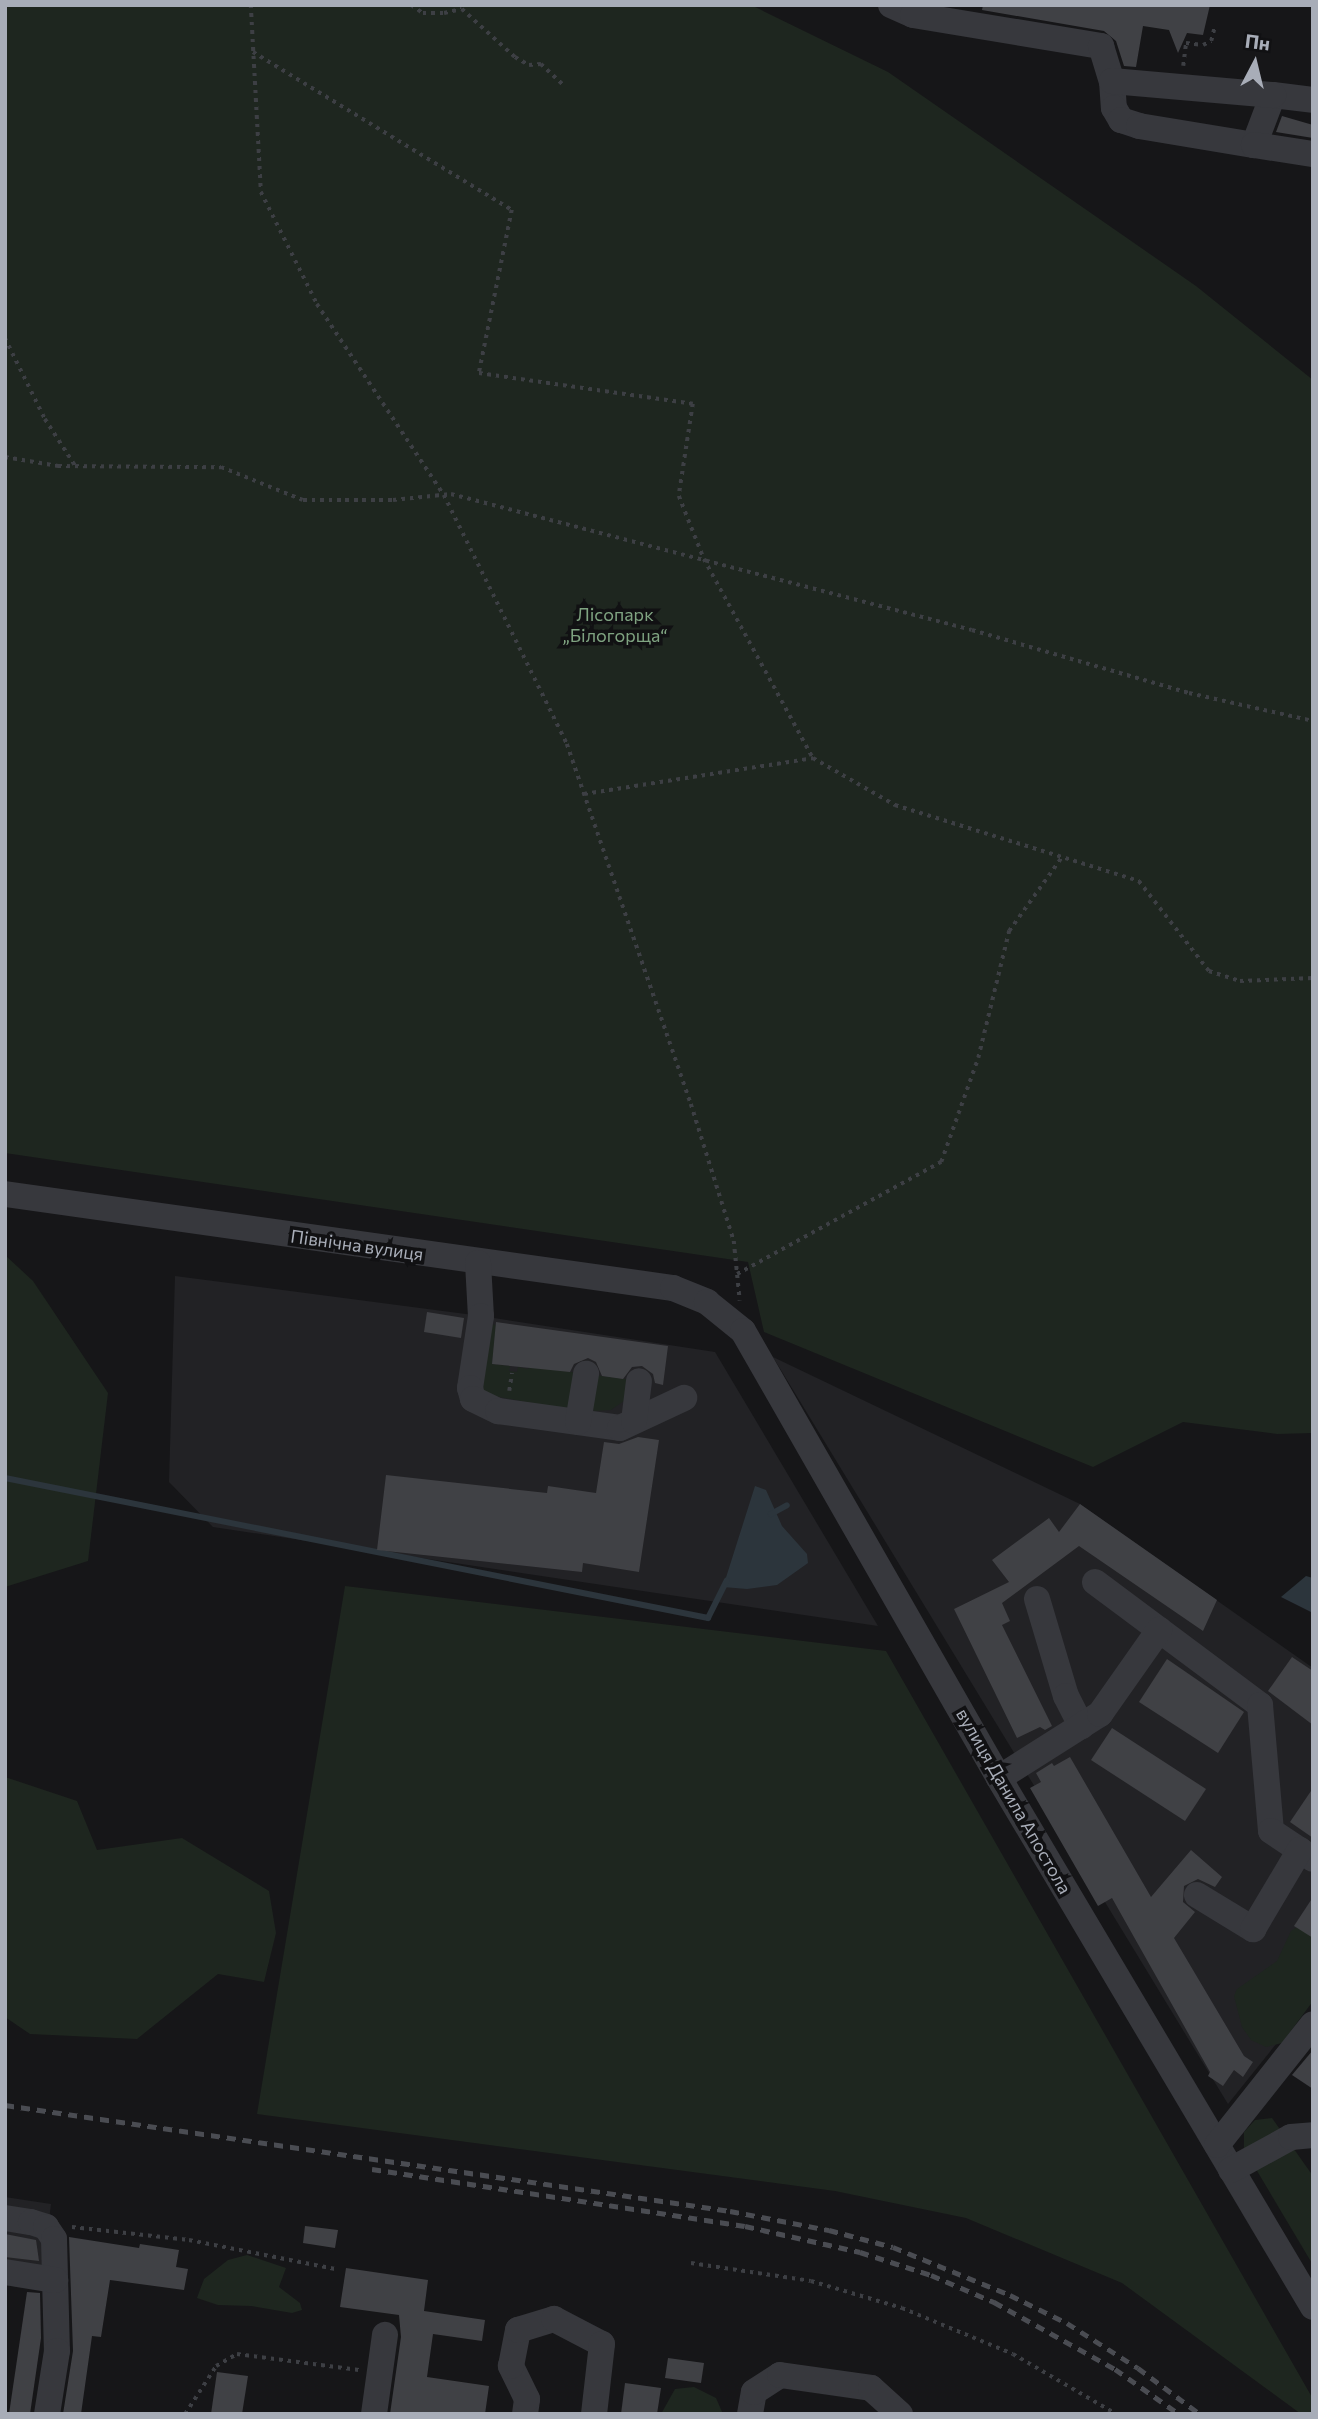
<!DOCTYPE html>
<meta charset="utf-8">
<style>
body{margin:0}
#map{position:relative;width:1318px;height:2419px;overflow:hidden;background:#161618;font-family:Commissioner,sans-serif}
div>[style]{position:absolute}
.built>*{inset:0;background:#222225}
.green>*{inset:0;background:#1e261f}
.water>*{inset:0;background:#2c353c}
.stream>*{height:6px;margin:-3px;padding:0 3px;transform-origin:3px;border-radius:3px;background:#2c353c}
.building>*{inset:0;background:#404145}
.path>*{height:3.5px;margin-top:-1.75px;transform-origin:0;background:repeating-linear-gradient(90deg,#3d3f44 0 3.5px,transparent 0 8.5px)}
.minor>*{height:26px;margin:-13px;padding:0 13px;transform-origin:13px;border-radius:13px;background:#37383d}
.rail>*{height:5px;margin-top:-2.5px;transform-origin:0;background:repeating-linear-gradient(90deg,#4a4c52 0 9px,transparent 0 16px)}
span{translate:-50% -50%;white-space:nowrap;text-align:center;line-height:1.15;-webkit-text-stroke:7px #111113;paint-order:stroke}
.park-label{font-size:18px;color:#7fa381}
.street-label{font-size:18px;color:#a8adb8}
.frame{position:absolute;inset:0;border:7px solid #a8adb8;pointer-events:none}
.north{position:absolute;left:1220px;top:28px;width:70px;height:70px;-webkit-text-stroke:5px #111113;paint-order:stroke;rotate:7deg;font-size:19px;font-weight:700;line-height:28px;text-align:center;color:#a8adb8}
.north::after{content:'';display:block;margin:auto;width:24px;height:32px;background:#a8adb8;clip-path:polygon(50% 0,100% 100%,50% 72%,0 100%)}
</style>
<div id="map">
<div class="built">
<i style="clip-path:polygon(175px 1276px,481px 1316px,715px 1352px,878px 1626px,213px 1527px,169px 1482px)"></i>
<i style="clip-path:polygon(773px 1357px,1080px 1504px,1313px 1668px,1313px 1998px,1228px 2104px)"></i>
<i style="clip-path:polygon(5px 2197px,51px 2204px,40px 2290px,5px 2285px)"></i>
</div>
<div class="green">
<i style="clip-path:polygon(5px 5px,751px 5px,888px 72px,1196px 286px,1313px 380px,1313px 1433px,1277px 1434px,1183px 1422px,1093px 1467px,764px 1332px,748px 1262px,5px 1153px)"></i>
<i style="clip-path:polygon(5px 1255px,33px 1281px,108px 1393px,88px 1561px,5px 1587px)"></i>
<i style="clip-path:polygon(488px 1324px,496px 1325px,492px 1364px,510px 1366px,509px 1371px,517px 1372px,518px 1367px,528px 1369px,529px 1366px,578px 1373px,571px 1405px,564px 1409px,484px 1394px,480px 1383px)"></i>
<i style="clip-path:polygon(594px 1375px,633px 1380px,628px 1398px,611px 1410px,594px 1411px,591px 1403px)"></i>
<i style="clip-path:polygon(345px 1586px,886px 1651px,1313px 2399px,1313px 2414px,1301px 2414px,1122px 2283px,966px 2218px,835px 2191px,257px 2114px)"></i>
<i style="clip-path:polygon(5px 1777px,77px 1801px,97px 1850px,182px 1838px,269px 1891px,276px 1933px,264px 1982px,218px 1974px,137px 2039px,30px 2034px,5px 2017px)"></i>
<i style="clip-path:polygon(1305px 1922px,1313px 1922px,1313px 2001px,1282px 2043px,1266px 2047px,1251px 2040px,1242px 2027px,1234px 1996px,1237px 1989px,1277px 1961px,1291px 1931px)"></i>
<i style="clip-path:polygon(1272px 2118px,1313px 2176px,1313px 2265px,1244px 2149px,1244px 2132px,1255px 2120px)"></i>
<i style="clip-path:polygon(247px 2255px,286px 2268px,279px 2287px,300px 2303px,302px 2310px,292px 2313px,251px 2306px,218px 2305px,197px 2298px,204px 2279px,228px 2260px)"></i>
<i style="clip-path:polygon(694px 2387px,716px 2398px,723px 2414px,661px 2414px,675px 2389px)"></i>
</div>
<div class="water">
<i style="clip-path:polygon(755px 1486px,766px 1490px,782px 1526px,807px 1554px,808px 1563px,777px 1585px,747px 1589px,723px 1587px)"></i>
<i style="clip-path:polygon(1306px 1576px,1313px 1578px,1313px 1613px,1281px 1597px)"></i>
</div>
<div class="stream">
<i style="left:5px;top:1478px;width:717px;rotate:11.26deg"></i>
<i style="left:708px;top:1618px;width:42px;rotate:-63.4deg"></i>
<i style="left:771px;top:1514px;width:18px;rotate:-29deg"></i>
</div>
<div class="building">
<i style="clip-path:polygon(983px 5px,1210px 5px,1203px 35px,1187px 33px,1178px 53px,1169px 30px,1143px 26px,1136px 67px,1124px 66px,1116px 41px,1104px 31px,982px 10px)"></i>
<i style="clip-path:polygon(1282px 116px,1313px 125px,1313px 138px,1276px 132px)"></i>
<i style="clip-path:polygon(427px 1312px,464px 1318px,461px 1338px,424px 1332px)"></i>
<i style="clip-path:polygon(496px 1322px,668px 1346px,663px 1385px,655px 1383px,653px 1374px,642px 1366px,632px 1367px,623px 1379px,602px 1376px,596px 1362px,588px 1358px,574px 1364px,570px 1372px,492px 1364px)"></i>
<i style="clip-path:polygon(638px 1437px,659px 1440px,639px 1572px,583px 1563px,582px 1572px,377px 1550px,386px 1475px,547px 1493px,548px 1486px,596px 1493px,604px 1442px,619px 1444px)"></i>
<i style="clip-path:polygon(1080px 1504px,1217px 1600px,1203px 1631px,1079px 1546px,1002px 1603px,1010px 1621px,1002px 1625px,1052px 1726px,1045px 1730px,1040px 1727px,1017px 1738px,954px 1609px,1009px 1582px,992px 1560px,1049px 1518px,1059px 1532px)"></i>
<i style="clip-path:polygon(1292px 1657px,1313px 1671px,1313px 1725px,1268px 1691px)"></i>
<i style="clip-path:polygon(1167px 1659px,1244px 1712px,1218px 1753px,1139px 1702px)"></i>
<i style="clip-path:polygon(1112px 1728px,1206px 1789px,1185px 1821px,1091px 1760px)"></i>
<i style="clip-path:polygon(1070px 1757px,1151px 1897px,1191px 1850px,1222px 1877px,1215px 1887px,1198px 1879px,1184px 1886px,1183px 1902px,1195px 1912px,1174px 1938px,1244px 2056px,1253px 2062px,1243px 2077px,1234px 2070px,1223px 2086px,1208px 2076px,1210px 2072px,1112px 1898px,1098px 1906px,1030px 1788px,1041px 1782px,1036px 1773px,1052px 1763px,1054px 1766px)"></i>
<i style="clip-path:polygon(1313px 1788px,1313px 1838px,1290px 1822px)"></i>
<i style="clip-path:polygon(1313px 1897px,1313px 1938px,1294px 1926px)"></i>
<i style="clip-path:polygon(1313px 2050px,1313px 2089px,1292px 2075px)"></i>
<i style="clip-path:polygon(305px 2226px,338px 2230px,335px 2248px,303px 2243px)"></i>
<i style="clip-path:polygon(5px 2234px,36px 2240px,39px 2261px,5px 2257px)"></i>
<i style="clip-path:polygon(69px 2237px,139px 2248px,140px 2244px,179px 2250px,176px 2267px,188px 2269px,184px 2290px,110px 2280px,101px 2337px,92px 2336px,81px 2414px,63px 2414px,73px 2351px)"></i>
<i style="clip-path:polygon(346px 2268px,428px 2280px,424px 2311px,485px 2320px,482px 2341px,433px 2334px,427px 2377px,489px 2386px,485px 2414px,390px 2414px,401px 2337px,399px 2315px,340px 2307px)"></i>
<i style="clip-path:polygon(27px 2292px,40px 2293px,41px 2338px,30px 2414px,9px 2414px)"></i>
<i style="clip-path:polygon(668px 2358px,704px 2363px,701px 2383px,665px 2378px)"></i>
<i style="clip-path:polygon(217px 2372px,248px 2376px,242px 2414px,211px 2414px)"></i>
<i style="clip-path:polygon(625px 2383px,661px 2388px,657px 2414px,621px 2414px)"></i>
</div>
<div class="path">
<i style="left:251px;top:5px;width:187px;rotate:86.9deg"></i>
<i style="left:261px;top:192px;width:125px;rotate:63.4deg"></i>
<i style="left:317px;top:304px;width:229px;rotate:56.4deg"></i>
<i style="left:444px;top:495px;width:278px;rotate:63.7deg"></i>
<i style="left:567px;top:744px;width:381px;rotate:71deg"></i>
<i style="left:691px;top:1104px;width:144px;rotate:72.6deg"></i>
<i style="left:734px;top:1241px;width:60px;rotate:84.3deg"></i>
<i style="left:411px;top:5px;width:14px;rotate:34deg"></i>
<i style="left:423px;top:13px;width:21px"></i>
<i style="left:444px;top:13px;width:18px;rotate:-13deg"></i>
<i style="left:462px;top:9px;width:72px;rotate:42.2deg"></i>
<i style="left:515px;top:57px;width:16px;rotate:30deg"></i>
<i style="left:529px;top:65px;width:12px;rotate:-5deg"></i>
<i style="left:541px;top:64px;width:33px;rotate:43deg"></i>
<i style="left:253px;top:52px;width:303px;rotate:31.4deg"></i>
<i style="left:512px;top:210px;width:166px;rotate:101.4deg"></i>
<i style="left:479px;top:373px;width:216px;rotate:8.2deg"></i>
<i style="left:693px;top:404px;width:93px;rotate:98.7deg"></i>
<i style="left:679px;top:496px;width:68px;rotate:68.4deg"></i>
<i style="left:704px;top:559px;width:227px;rotate:61.3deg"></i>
<i style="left:813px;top:758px;width:95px;rotate:29.8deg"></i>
<i style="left:895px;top:805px;width:256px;rotate:17.3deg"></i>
<i style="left:1139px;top:881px;width:114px;rotate:52.1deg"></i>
<i style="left:1209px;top:971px;width:33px;rotate:18deg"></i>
<i style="left:1240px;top:981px;width:73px;rotate:-2.4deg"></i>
<i style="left:1183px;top:66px;width:23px;rotate:-83deg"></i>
<i style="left:1186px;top:43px;width:17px;rotate:7deg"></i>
<i style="left:1203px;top:45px;width:9px;rotate:-27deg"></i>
<i style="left:1211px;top:41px;width:16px;rotate:-76deg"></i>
<i style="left:5px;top:338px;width:90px;rotate:63.7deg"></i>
<i style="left:45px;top:419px;width:57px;rotate:57.1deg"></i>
<i style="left:5px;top:457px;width:54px;rotate:9.6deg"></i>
<i style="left:58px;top:466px;width:163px;rotate:0.4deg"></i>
<i style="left:221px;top:467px;width:88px;rotate:21.9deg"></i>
<i style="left:303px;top:500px;width:90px"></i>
<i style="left:393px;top:500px;width:58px;rotate:-5.9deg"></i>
<i style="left:451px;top:494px;width:538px;rotate:14.63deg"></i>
<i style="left:972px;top:630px;width:226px;rotate:16.2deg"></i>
<i style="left:1189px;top:693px;width:127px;rotate:12.7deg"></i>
<i style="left:584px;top:794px;width:232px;rotate:-8.9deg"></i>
<i style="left:737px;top:1274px;width:233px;rotate:-28.8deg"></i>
<i style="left:941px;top:1162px;width:110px;rotate:-70.4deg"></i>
<i style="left:978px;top:1058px;width:131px;rotate:-76.3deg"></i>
<i style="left:1009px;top:931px;width:91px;rotate:-54.4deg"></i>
<i style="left:509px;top:1391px;width:18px;rotate:-81deg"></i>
<i style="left:72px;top:2227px;width:118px;rotate:6.3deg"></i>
<i style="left:189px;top:2240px;width:149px;rotate:11.2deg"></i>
<i style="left:691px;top:2263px;width:121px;rotate:8.5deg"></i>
<i style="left:811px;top:2281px;width:95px;rotate:16.5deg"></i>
<i style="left:902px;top:2308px;width:120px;rotate:22.5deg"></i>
<i style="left:1013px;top:2354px;width:119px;rotate:30.2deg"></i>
<i style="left:185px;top:2414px;width:57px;rotate:-57.1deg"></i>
<i style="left:216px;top:2366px;width:24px;rotate:-30deg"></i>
<i style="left:237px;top:2354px;width:123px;rotate:7.5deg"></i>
</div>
<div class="minor">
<i style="left:891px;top:5px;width:24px;rotate:24deg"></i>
<i style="left:913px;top:15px;width:191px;rotate:9.4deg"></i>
<i style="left:1101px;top:46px;width:37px;rotate:73deg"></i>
<i style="left:1112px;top:81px;width:27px;rotate:86deg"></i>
<i style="left:1114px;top:108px;width:14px;rotate:60deg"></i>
<i style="left:1121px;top:120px;width:19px;rotate:18deg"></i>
<i style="left:1139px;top:126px;width:117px;rotate:9.4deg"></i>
<i style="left:1254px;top:145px;width:53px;rotate:-69.2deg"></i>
<i style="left:1273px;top:95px;width:40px;rotate:7.1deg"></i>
<i style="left:1112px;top:81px;width:162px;rotate:5deg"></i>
<i style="left:1254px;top:145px;width:60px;rotate:8.7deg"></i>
<i style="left:5px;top:1194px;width:675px;rotate:8.01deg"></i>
<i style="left:673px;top:1288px;width:37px;rotate:22deg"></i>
<i style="left:707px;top:1302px;width:46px;rotate:38.9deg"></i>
<i style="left:743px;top:1331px;width:515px;rotate:60.2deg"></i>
<i style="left:999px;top:1778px;width:615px;rotate:59.31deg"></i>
<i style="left:478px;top:1263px;width:53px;rotate:86.8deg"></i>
<i style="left:481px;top:1316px;width:73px;rotate:98.7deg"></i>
<i style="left:470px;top:1388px;width:11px;rotate:75deg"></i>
<i style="left:473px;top:1399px;width:28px;rotate:26deg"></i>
<i style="left:498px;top:1411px;width:123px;rotate:7.9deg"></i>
<i style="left:620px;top:1428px;width:71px;rotate:-25.1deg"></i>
<i style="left:634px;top:1421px;width:40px;rotate:-82.9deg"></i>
<i style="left:578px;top:1422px;width:49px;rotate:-80.5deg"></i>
<i style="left:1095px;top:1582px;width:206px;rotate:36.7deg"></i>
<i style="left:1260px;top:1705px;width:126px;rotate:85deg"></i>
<i style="left:1271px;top:1831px;width:50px;rotate:33.7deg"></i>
<i style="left:1037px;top:1599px;width:101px;rotate:73.4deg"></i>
<i style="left:1066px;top:1696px;width:34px;rotate:63deg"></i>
<i style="left:999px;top:1778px;width:120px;rotate:-32.4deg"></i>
<i style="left:1100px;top:1714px;width:103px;rotate:-54.9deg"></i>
<i style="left:1197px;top:1895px;width:66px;rotate:31.3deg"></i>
<i style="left:1253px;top:1929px;width:92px;rotate:-59.3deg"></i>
<i style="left:1217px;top:2145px;width:154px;rotate:-51.6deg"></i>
<i style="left:1231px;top:2170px;width:68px;rotate:-28.8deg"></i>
<i style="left:1291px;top:2137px;width:22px;rotate:-5deg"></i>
<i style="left:5px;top:2218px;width:26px;rotate:9deg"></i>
<i style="left:31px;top:2222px;width:16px;rotate:18deg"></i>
<i style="left:46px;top:2227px;width:14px;rotate:56deg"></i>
<i style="left:54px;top:2239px;width:112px;rotate:88.5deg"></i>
<i style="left:57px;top:2351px;width:64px;rotate:99deg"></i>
<i style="left:5px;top:2272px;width:51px;rotate:9.1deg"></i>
<i style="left:374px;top:2414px;width:80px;rotate:-82.1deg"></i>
<i style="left:525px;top:2414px;width:15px;rotate:-82deg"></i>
<i style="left:527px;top:2399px;width:37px;rotate:-116deg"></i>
<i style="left:511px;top:2366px;width:37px;rotate:-79deg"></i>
<i style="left:518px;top:2330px;width:38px;rotate:-17deg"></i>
<i style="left:554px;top:2319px;width:54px;rotate:27.5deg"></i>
<i style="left:602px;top:2344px;width:70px;rotate:96.5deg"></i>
<i style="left:750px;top:2414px;width:22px;rotate:-80deg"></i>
<i style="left:754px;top:2392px;width:31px;rotate:-33deg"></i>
<i style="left:780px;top:2375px;width:92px;rotate:8.1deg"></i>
<i style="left:871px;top:2388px;width:39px;rotate:42deg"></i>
</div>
<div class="rail">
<i style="left:5px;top:2105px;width:733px;rotate:8.32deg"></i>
<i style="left:730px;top:2211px;width:101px;rotate:10.9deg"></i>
<i style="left:829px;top:2230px;width:66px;rotate:14.9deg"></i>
<i style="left:893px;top:2247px;width:126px;rotate:22.3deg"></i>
<i style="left:1010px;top:2295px;width:64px;rotate:26.2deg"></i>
<i style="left:1067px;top:2323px;width:84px;rotate:32.4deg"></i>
<i style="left:1138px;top:2368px;width:77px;rotate:36.6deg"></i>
<i style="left:372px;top:2169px;width:377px;rotate:8.7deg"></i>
<i style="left:745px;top:2226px;width:118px;rotate:12.7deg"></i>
<i style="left:860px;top:2252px;width:75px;rotate:17.9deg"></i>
<i style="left:931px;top:2275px;width:69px;rotate:23.2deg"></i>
<i style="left:994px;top:2302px;width:138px;rotate:29deg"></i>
<i style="left:1115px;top:2369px;width:78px;rotate:35.1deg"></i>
</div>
<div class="park-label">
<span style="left:615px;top:625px">Лісопарк<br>„Білогорща“</span>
</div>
<div class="street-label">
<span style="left:357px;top:1245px;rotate:8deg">Північна вулиця</span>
<span style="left:1014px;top:1801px;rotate:60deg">вулиця Данила Апостола</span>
</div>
<div class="frame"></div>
<div class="north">Пн</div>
</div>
